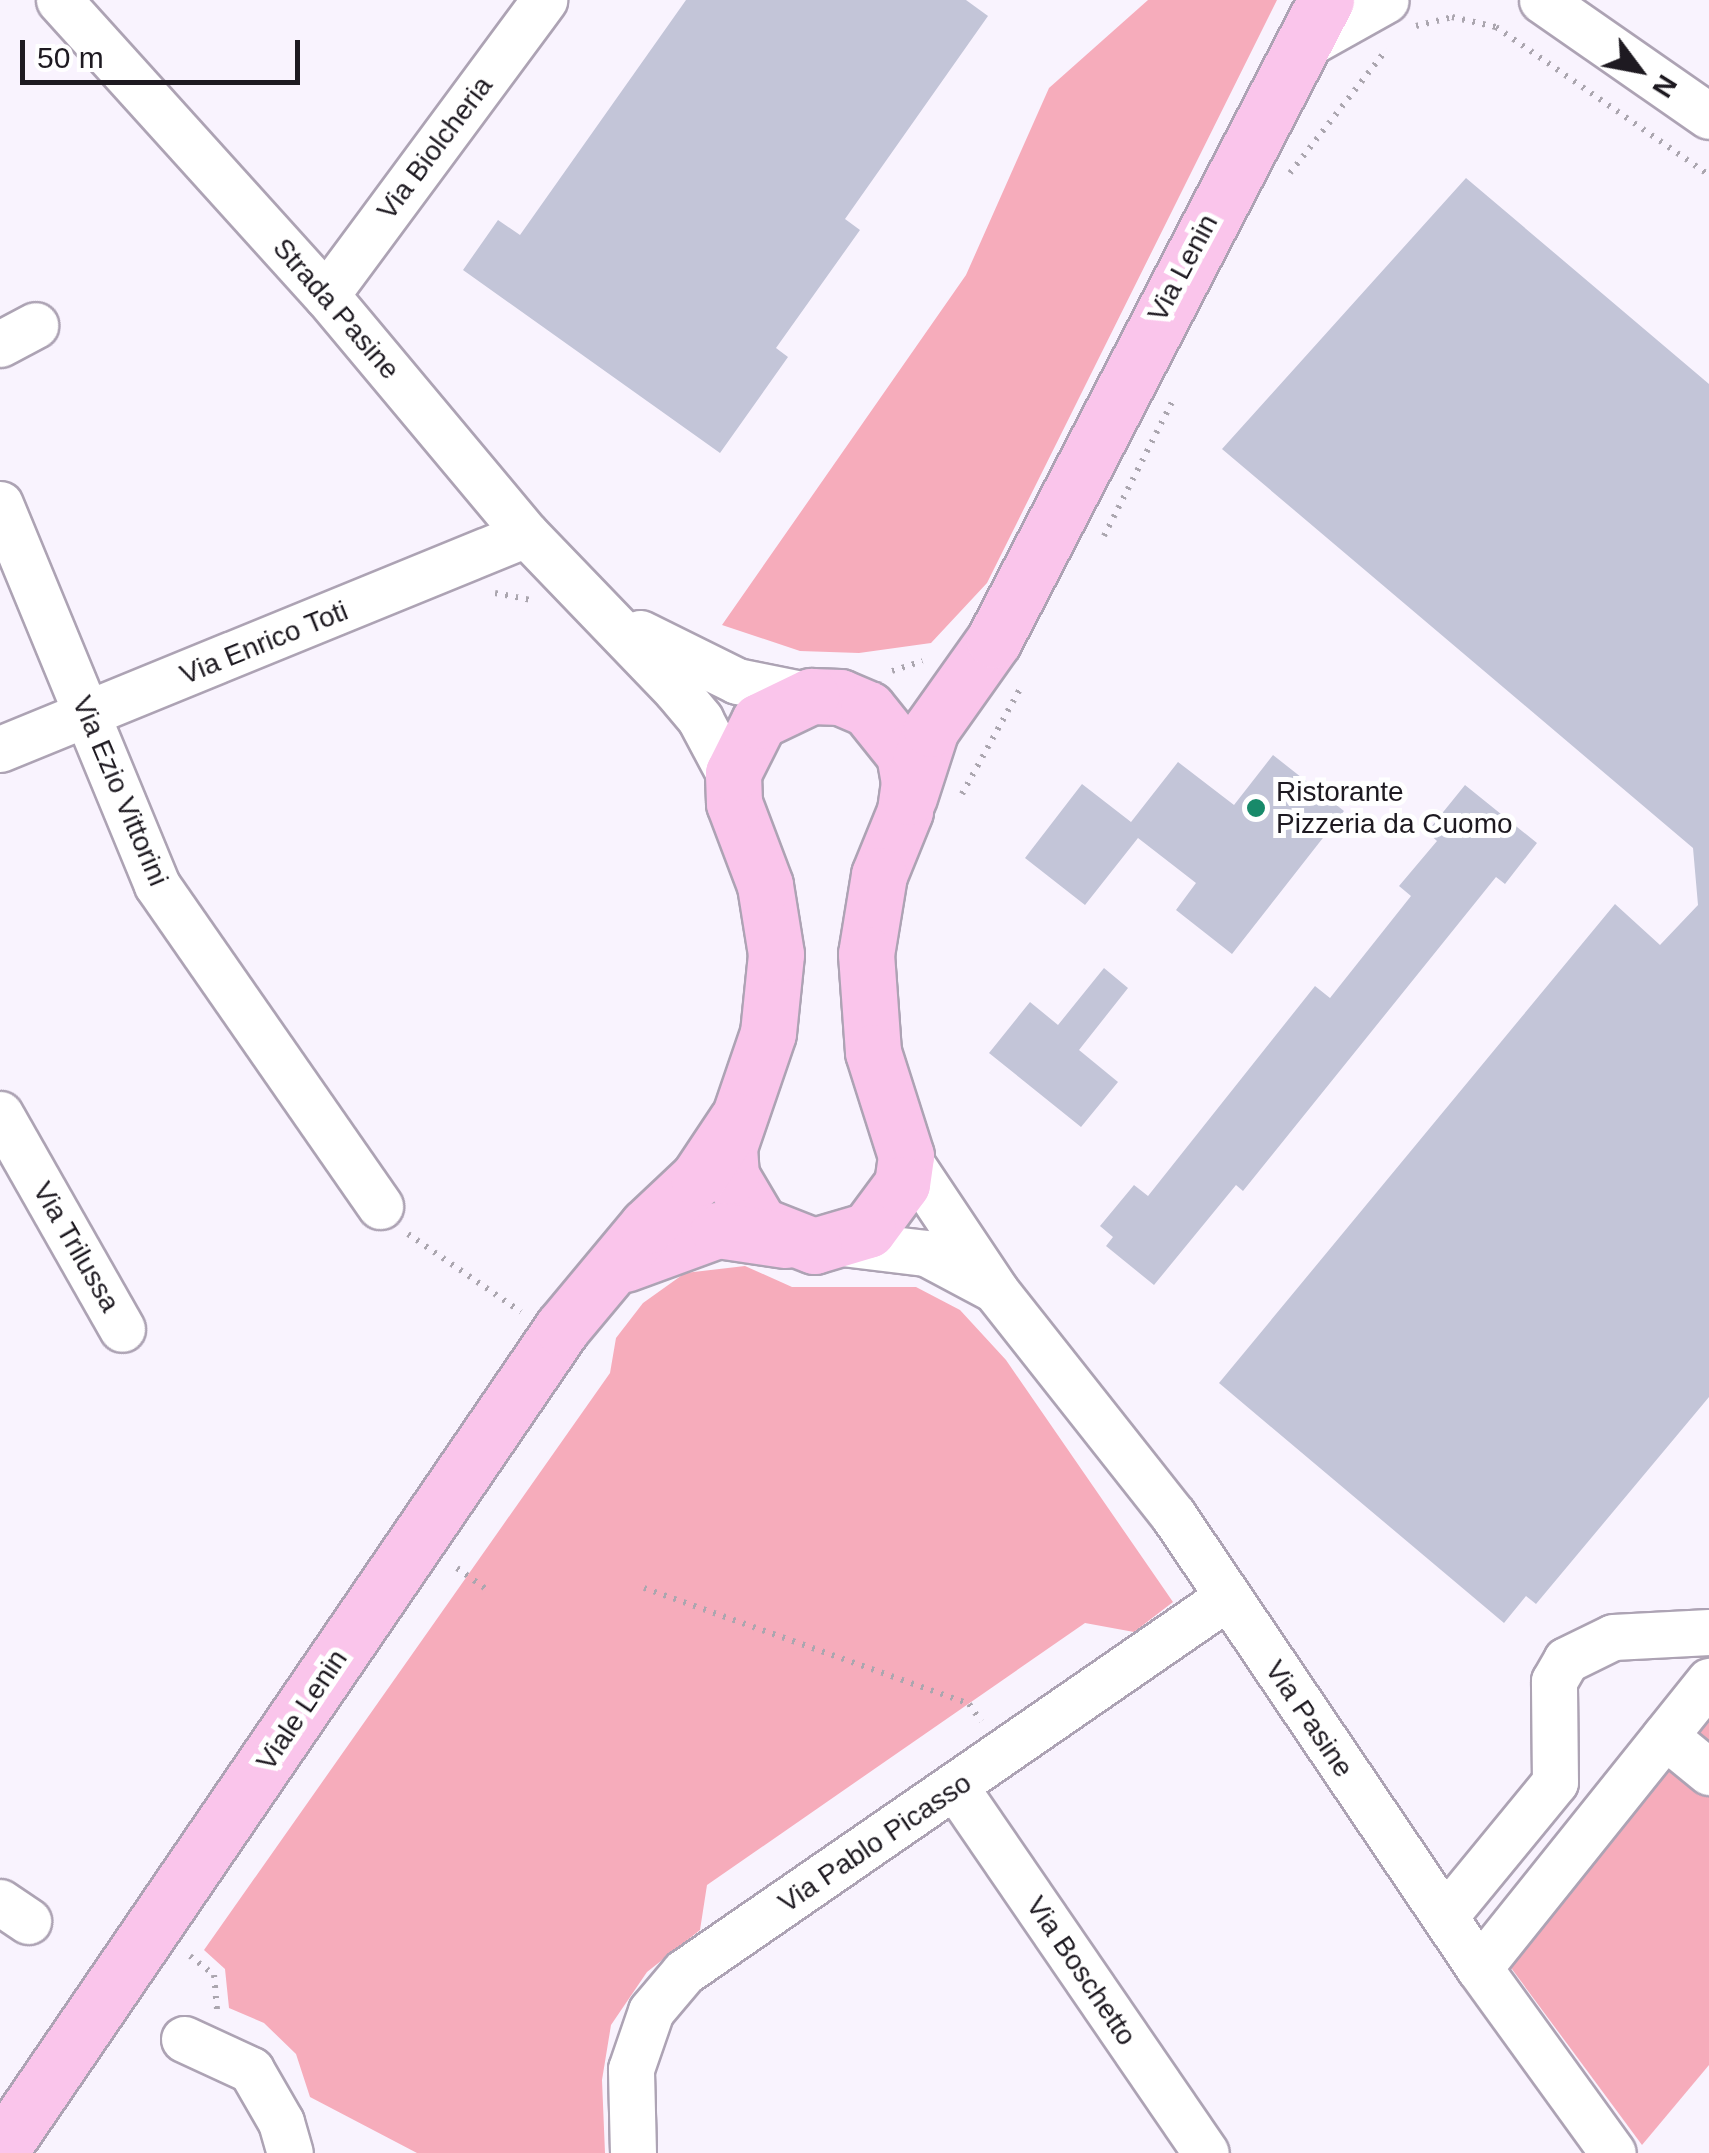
<!DOCTYPE html>
<style>
body{margin:0}
#map{position:relative;width:1709px;height:2153px;overflow:hidden;background:#f9f3fe;font-family:Arial,sans-serif}
div>[style]{position:absolute}
.green>*{inset:0;background:#f6acbb}
.building>*{inset:0;background:#c3c5d8}
.path>*{height:6px;margin-top:-3px;transform-origin:0;background:repeating-linear-gradient(90deg,#aba6af 0 2.5px,transparent 0 10.5px)}
.roads{filter:drop-shadow(2px 0 #ada3b4) drop-shadow(-2px 0 #ada3b4) drop-shadow(0 2px #ada3b4) drop-shadow(0 -2px #ada3b4)}
.minor>*{height:45px;margin:-22.5px;padding:0 22.5px;transform-origin:22.5px;border-radius:22.5px;background:#fff}
.major>*{height:55px;margin:-27.5px;padding:0 27.5px;transform-origin:27.5px;border-radius:27.5px;background:#fac5eb}
.dots>*{width:28px;height:28px;translate:-50% -50%;box-sizing:border-box;border:5px solid #fff;border-radius:50%}
span{translate:-50% -50%;white-space:nowrap;text-align:center;line-height:1.15;-webkit-text-stroke:10px #fff;paint-order:stroke}
.street-label{font-size:28px;color:#1e1a21}
.poi-label{font-size:28px;color:#1e1a21}
.left{translate:0 -50%;text-align:left}
.north{position:absolute;left:1589px;top:20px;width:100px;height:100px;-webkit-text-stroke:8px #fff;paint-order:stroke;rotate:122deg;font-size:28px;font-weight:700;line-height:40px;text-align:center;color:#1e1a21}
.north::after{content:'';display:block;margin:auto;width:35px;height:45px;background:#1e1a21;clip-path:polygon(50% 0,100% 100%,50% 72%,0 100%)}
.scale{position:absolute;left:20px;top:40px;width:280px;height:45px;box-sizing:border-box;border:5px solid #1e1a21;border-top:0;padding-left:12px;font-size:30px;line-height:35px;white-space:nowrap;color:#1e1a21;-webkit-text-stroke:8px #fff;paint-order:stroke}
</style>
<div id="map">
<div class="green">
<i style="clip-path:polygon(1148px 0,1277px 0,987px 583px,931px 643px,859px 653px,800px 651px,722px 625px,966px 275px,1049px 88px)"></i>
<i style="clip-path:polygon(745px 1266px,792px 1287px,916px 1287px,960px 1310px,1006px 1360px,1173px 1602px,1134px 1632px,1085px 1623px,707px 1885px,700px 1930px,647px 1972px,611px 2025px,602px 2080px,605px 2153px,417px 2153px,310px 2097px,296px 2054px,264px 2023px,229px 2008px,225px 1969px,204px 1950px,610px 1373px,616px 1338px,643px 1303px,685px 1273px)"></i>
<i style="clip-path:polygon(1709px 1701px,1709px 2065px,1642px 2145px,1503px 1957px)"></i>
</div>
<div class="building">
<i style="clip-path:polygon(686px 0,966px 0,988px 16px,845px 219px,860px 230px,776px 348px,788px 357px,720px 453px,463px 270px,498px 220px,520px 235px)"></i>
<i style="clip-path:polygon(1466px 178px,1709px 384px,1709px 1397px,1536px 1604px,1526px 1596px,1504px 1623px,1219px 1383px,1615px 904px,1660px 945px,1698px 905px,1693px 848px,1222px 449px)"></i>
<i style="clip-path:polygon(1273px 755px,1344px 811px,1232px 954px,1176px 910px,1196px 883px,1138px 838px,1085px 905px,1025px 858px,1082px 784px,1131px 822px,1178px 762px,1234px 805px)"></i>
<i style="clip-path:polygon(1465px 785px,1537px 843px,1505px 884px,1496px 877px,1243px 1191px,1236px 1185px,1154px 1285px,1106px 1246px,1113px 1237px,1100px 1226px,1134px 1185px,1148px 1196px,1315px 986px,1330px 998px,1411px 896px,1399px 886px,1437px 841px,1427px 832px)"></i>
<i style="clip-path:polygon(1104px 968px,1128px 988px,1079px 1050px,1118px 1082px,1081px 1127px,989px 1053px,1030px 1002px,1058px 1025px)"></i>
</div>
<div class="path">
<i style="left:1416px;top:26px;width:37px;rotate:-14deg"></i>
<i style="left:1452px;top:17px;width:45px;rotate:12.8deg"></i>
<i style="left:1496px;top:27px;width:259px;rotate:34.8deg"></i>
<i style="left:1290px;top:173px;width:157px;rotate:-52deg"></i>
<i style="left:1104px;top:536px;width:153px;rotate:-63.1deg"></i>
<i style="left:495px;top:593px;width:36px;rotate:11deg"></i>
<i style="left:892px;top:671px;width:32px;rotate:-18deg"></i>
<i style="left:962px;top:794px;width:122px;rotate:-61.1deg"></i>
<i style="left:408px;top:1234px;width:137px;rotate:34.6deg"></i>
<i style="left:457px;top:1568px;width:36px;rotate:36deg"></i>
<i style="left:644px;top:1588px;width:345px;rotate:19.6deg"></i>
<i style="left:969px;top:1704px;width:21px;rotate:55deg"></i>
<i style="left:190px;top:1956px;width:31px;rotate:38deg"></i>
<i style="left:214px;top:1975px;width:38px;rotate:85deg"></i>
</div>
<div class="roads">
<div class="minor">
<i style="left:59px;top:0;width:398px;rotate:47.9deg"></i>
<i style="left:326px;top:295px;width:312px;rotate:50.1deg"></i>
<i style="left:526px;top:534px;width:216px;rotate:46.1deg"></i>
<i style="left:676px;top:690px;width:38px;rotate:50deg"></i>
<i style="left:700px;top:719px;width:70px;rotate:62deg"></i>
<i style="left:1542px;top:0;width:203px;rotate:34.8deg"></i>
<i style="left:1300px;top:48px;width:98px;rotate:-29.2deg"></i>
<i style="left:326px;top:295px;width:367px;rotate:-53.5deg"></i>
<i style="left:0;top:344px;width:40px;rotate:-28deg"></i>
<i style="left:0;top:504px;width:412px;rotate:67.6deg"></i>
<i style="left:157px;top:885px;width:391px;rotate:55.2deg"></i>
<i style="left:640px;top:633px;width:108px;rotate:26.3deg"></i>
<i style="left:737px;top:681px;width:76px;rotate:11.5deg"></i>
<i style="left:0;top:749px;width:568px;rotate:-22.23deg"></i>
<i style="left:0;top:1114px;width:247px;rotate:60.4deg"></i>
<i style="left:906px;top:1156px;width:162px;rotate:56.3deg"></i>
<i style="left:996px;top:1291px;width:285px;rotate:51.7deg"></i>
<i style="left:1173px;top:1515px;width:547px;rotate:55.96deg"></i>
<i style="left:1479px;top:1968px;width:228px;rotate:54.1deg"></i>
<i style="left:842px;top:1243px;width:85px;rotate:6.8deg"></i>
<i style="left:926px;top:1253px;width:72px;rotate:28deg"></i>
<i style="left:1665px;top:1736px;width:57px;rotate:39.3deg"></i>
<i style="left:956px;top:1788px;width:442px;rotate:55.6deg"></i>
<i style="left:0;top:1902px;width:34px;rotate:34deg"></i>
<i style="left:1445px;top:1916px;width:173px;rotate:-50.6deg"></i>
<i style="left:1555px;top:1782px;width:101px;rotate:-90.6deg"></i>
<i style="left:1554px;top:1681px;width:24px;rotate:-60deg"></i>
<i style="left:1566px;top:1660px;width:52px;rotate:-26.1deg"></i>
<i style="left:1613px;top:1637px;width:96px;rotate:-3deg"></i>
<i style="left:1479px;top:1968px;width:368px;rotate:-51.3deg"></i>
<i style="left:184px;top:2039px;width:74px;rotate:24.8deg"></i>
<i style="left:251px;top:2070px;width:60px;rotate:60deg"></i>
<i style="left:281px;top:2122px;width:32px;rotate:74deg"></i>
<i style="left:633px;top:2153px;width:84px;rotate:-91.4deg"></i>
<i style="left:631px;top:2069px;width:61px;rotate:-71deg"></i>
<i style="left:651px;top:2011px;width:51px;rotate:-49.8deg"></i>
<i style="left:684px;top:1972px;width:659px;rotate:-34.61deg"></i>
</div>
<div class="major">
<i style="left:811px;top:696px;width:29px;rotate:2deg"></i>
<i style="left:840px;top:697px;width:30px;rotate:23deg"></i>
<i style="left:868px;top:709px;width:58px;rotate:51.3deg"></i>
<i style="left:904px;top:754px;width:28px;rotate:80deg"></i>
<i style="left:909px;top:782px;width:29px;rotate:98deg"></i>
<i style="left:905px;top:811px;width:69px;rotate:112.1deg"></i>
<i style="left:879px;top:875px;width:80px;rotate:99.3deg"></i>
<i style="left:866px;top:954px;width:98px;rotate:85.9deg"></i>
<i style="left:873px;top:1052px;width:109px;rotate:72.4deg"></i>
<i style="left:906px;top:1156px;width:28px;rotate:98deg"></i>
<i style="left:902px;top:1184px;width:57px;rotate:126.5deg"></i>
<i style="left:868px;top:1230px;width:56px;rotate:163.5deg"></i>
<i style="left:814px;top:1246px;width:58px;rotate:-158.7deg"></i>
<i style="left:760px;top:1225px;width:57px;rotate:-120.6deg"></i>
<i style="left:731px;top:1176px;width:29px;rotate:-94deg"></i>
<i style="left:729px;top:1147px;width:120px;rotate:-71.1deg"></i>
<i style="left:768px;top:1033px;width:79px;rotate:-84.2deg"></i>
<i style="left:776px;top:954px;width:70px;rotate:-99.1deg"></i>
<i style="left:765px;top:885px;width:88px;rotate:-110.7deg"></i>
<i style="left:734px;top:803px;width:30px;rotate:-92deg"></i>
<i style="left:733px;top:773px;width:58px;rotate:-63.4deg"></i>
<i style="left:759px;top:721px;width:58px;rotate:-25.7deg"></i>
<i style="left:909px;top:797px;width:71px;rotate:-72.1deg"></i>
<i style="left:931px;top:729px;width:109px;rotate:-54.7deg"></i>
<i style="left:994px;top:640px;width:721px;rotate:-62.58deg"></i>
<i style="left:625px;top:1264px;width:99px;rotate:-20.1deg"></i>
<i style="left:718px;top:1230px;width:68px;rotate:8.5deg"></i>
<i style="left:0;top:2151px;width:997px;rotate:-55.67deg"></i>
<i style="left:562px;top:1328px;width:133px;rotate:-50.2deg"></i>
<i style="left:647px;top:1226px;width:70px;rotate:-43.3deg"></i>
<i style="left:698px;top:1178px;width:69px;rotate:-56.3deg"></i>
</div>
</div>
<div class="dots">
<i style="left:1256px;top:808px;background:#188a6a"></i>
</div>
<div class="street-label">
<span style="left:435px;top:148px;rotate:-53deg">Via Biolcheria</span>
<span style="left:1183px;top:268px;rotate:-62deg">Via Lenin</span>
<span style="left:336px;top:309px;rotate:49deg">Strada Pasine</span>
<span style="left:264px;top:643px;rotate:-22deg">Via Enrico Toti</span>
<span style="left:120px;top:791px;rotate:67deg">Via Ezio Vittorini</span>
<span style="left:76px;top:1247px;rotate:60deg">Via Trilussa</span>
<span style="left:302px;top:1710px;rotate:-56deg">Viale Lenin</span>
<span style="left:1309px;top:1719px;rotate:56deg">Via Pasine</span>
<span style="left:875px;top:1843px;rotate:-34deg">Via Pablo Picasso</span>
<span style="left:1081px;top:1971px;rotate:56deg">Via Boschetto</span>
</div>
<div class="poi-label">
<span class="left" style="left:1276px;top:808px">Ristorante<br>Pizzeria da Cuomo</span>
</div>
<div class="north">N</div>
<div class="scale">50 m</div>
</div>
